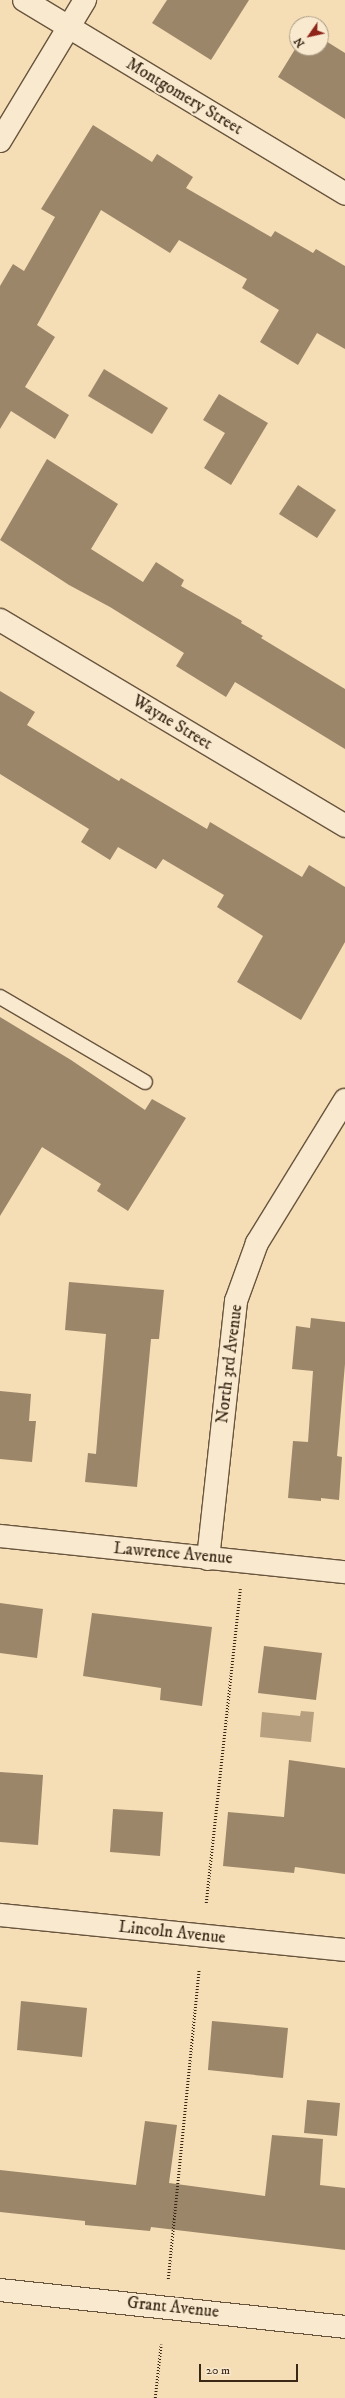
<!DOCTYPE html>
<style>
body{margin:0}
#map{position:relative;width:345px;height:2398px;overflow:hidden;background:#f5ddb5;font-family:"IM FELL DW Pica",serif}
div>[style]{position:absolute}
.water>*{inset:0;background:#b59f7f}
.building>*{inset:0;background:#9b8669}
.path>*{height:2.5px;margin-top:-1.25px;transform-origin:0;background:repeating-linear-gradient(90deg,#3a2817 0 1px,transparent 0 3px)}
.roads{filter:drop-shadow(1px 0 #69553e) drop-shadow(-1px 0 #69553e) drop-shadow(0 1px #69553e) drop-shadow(0 -1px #69553e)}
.lane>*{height:14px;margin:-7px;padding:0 7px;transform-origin:7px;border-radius:7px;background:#f8e9cf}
.street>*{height:22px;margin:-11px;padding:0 11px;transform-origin:11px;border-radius:11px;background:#f8e9cf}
span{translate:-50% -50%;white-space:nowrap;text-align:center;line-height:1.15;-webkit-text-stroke:4px #f8e9cf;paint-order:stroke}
.street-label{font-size:17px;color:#3a2817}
.north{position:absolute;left:289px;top:16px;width:40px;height:40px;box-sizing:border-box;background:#f8e9cf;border:1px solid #ac9c85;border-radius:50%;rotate:236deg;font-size:11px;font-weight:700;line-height:16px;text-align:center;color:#3a2817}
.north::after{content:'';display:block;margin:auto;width:14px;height:18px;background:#8f2418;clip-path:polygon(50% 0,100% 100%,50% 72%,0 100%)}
.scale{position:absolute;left:199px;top:2364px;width:99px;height:18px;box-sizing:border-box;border:2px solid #3a2817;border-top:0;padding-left:5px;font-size:12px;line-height:14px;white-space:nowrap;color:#3a2817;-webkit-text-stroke:3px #f8e9cf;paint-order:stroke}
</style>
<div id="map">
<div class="water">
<i style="clip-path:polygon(301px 1711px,314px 1712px,311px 1742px,260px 1737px,262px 1712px,300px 1716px)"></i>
</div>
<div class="building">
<i style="clip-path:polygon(167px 0,249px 0,211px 60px,152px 23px)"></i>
<i style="clip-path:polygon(321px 38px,345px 53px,345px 119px,278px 77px,297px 46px,321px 48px)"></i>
<i style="clip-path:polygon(93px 125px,152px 162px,157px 154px,193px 177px,186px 188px,271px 237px,275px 231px,313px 253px,316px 249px,345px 266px,345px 349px,317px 333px,298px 365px,260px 342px,279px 310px,242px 288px,247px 279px,179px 240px,170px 253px,101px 210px,37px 325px,55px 337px,25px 387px,69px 415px,55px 439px,11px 411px,0 429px,0 286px,13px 264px,24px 271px,55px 217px,41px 209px)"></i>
<i style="clip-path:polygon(104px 369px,168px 408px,152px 434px,88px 396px)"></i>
<i style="clip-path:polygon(219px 394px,268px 423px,231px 485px,204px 468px,225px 433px,203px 420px)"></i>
<i style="clip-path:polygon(47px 459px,118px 504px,91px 549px,143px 582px,156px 562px,184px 580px,181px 586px,242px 621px,241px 623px,263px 636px,261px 638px,345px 689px,345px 749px,235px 682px,226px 697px,176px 666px,184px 653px,110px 607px,69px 585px,0 540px)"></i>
<i style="clip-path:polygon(298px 485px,336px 510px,317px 538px,279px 514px)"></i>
<i style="clip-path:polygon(0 691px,35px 712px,27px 725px,119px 781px,121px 778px,207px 829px,210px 822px,302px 877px,309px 865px,345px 887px,345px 942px,301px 1020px,237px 982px,263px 936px,217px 907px,224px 895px,163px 859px,156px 869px,118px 847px,110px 860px,81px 842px,89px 829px,0 774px)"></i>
<i style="clip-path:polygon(0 1017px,71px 1060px,145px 1110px,152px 1099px,186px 1118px,128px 1211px,97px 1191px,101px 1184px,42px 1147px,0 1216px)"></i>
<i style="clip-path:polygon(69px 1282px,164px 1290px,159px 1339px,151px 1339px,137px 1487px,85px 1482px,88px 1453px,96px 1454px,106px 1334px,65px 1330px)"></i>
<i style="clip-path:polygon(311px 1318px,345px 1322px,345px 1364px,337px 1456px,342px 1457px,339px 1500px,321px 1498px,321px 1501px,288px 1498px,293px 1441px,308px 1442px,313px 1371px,292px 1369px,296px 1326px,310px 1328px)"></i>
<i style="clip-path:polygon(0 1391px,31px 1394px,29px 1421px,36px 1421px,32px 1462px,0 1459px)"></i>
<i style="clip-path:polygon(0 1603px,43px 1609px,37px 1658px,0 1653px)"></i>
<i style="clip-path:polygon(92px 1613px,212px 1627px,202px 1706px,160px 1700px,161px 1688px,83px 1676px)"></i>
<i style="clip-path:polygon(264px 1646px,322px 1653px,316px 1700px,258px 1693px)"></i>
<i style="clip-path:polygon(289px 1760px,345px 1768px,345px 1874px,295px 1867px,294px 1873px,223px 1866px,228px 1812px,284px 1817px)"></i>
<i style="clip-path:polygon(0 1772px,43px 1775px,38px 1845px,0 1842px)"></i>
<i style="clip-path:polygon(113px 1809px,163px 1812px,160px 1856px,110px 1852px)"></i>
<i style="clip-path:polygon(21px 2001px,87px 2008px,82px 2057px,17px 2050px)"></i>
<i style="clip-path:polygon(212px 2021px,288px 2028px,283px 2078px,208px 2070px)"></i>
<i style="clip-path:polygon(307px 2100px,340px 2103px,337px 2136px,304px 2133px)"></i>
<i style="clip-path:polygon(145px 2121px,177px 2125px,169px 2183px,265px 2196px,272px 2135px,323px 2139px,320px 2185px,345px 2188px,345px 2250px,151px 2227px,150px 2231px,85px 2225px,85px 2221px,0 2212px,0 2170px,136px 2185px)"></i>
</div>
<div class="path">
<i style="left:206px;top:1903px;width:316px;rotate:-83.8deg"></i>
<i style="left:168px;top:2279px;width:310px;rotate:-84.3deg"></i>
<i style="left:155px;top:2398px;width:54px;rotate:-83.7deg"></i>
</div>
<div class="roads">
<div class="lane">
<i style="left:0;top:997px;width:168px;rotate:30.4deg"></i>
</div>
<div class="street">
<i style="left:24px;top:0;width:375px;rotate:31.1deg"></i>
<i style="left:0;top:141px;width:165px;rotate:-58.9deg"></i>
<i style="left:0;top:620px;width:402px;rotate:30.8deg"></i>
<i style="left:0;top:1536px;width:347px;rotate:6deg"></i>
<i style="left:208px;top:1559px;width:260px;rotate:-83.8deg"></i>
<i style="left:236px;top:1301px;width:62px;rotate:-70.1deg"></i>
<i style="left:257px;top:1243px;width:168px;rotate:-58.4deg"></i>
<i style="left:0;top:1915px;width:347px;rotate:5.8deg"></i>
<i style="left:0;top:2290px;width:347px;rotate:6.1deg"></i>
</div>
</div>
<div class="street-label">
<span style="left:184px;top:97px;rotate:31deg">Montgomery Street</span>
<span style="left:172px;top:723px;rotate:31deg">Wayne Street</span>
<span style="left:230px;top:1364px;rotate:-83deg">North 3rd Avenue</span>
<span style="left:173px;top:1554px;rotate:5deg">Lawrence Avenue</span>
<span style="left:172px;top:1933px;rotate:6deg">Lincoln Avenue</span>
<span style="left:173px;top:2308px;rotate:6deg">Grant Avenue</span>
</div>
<div class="north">N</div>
<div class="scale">20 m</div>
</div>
